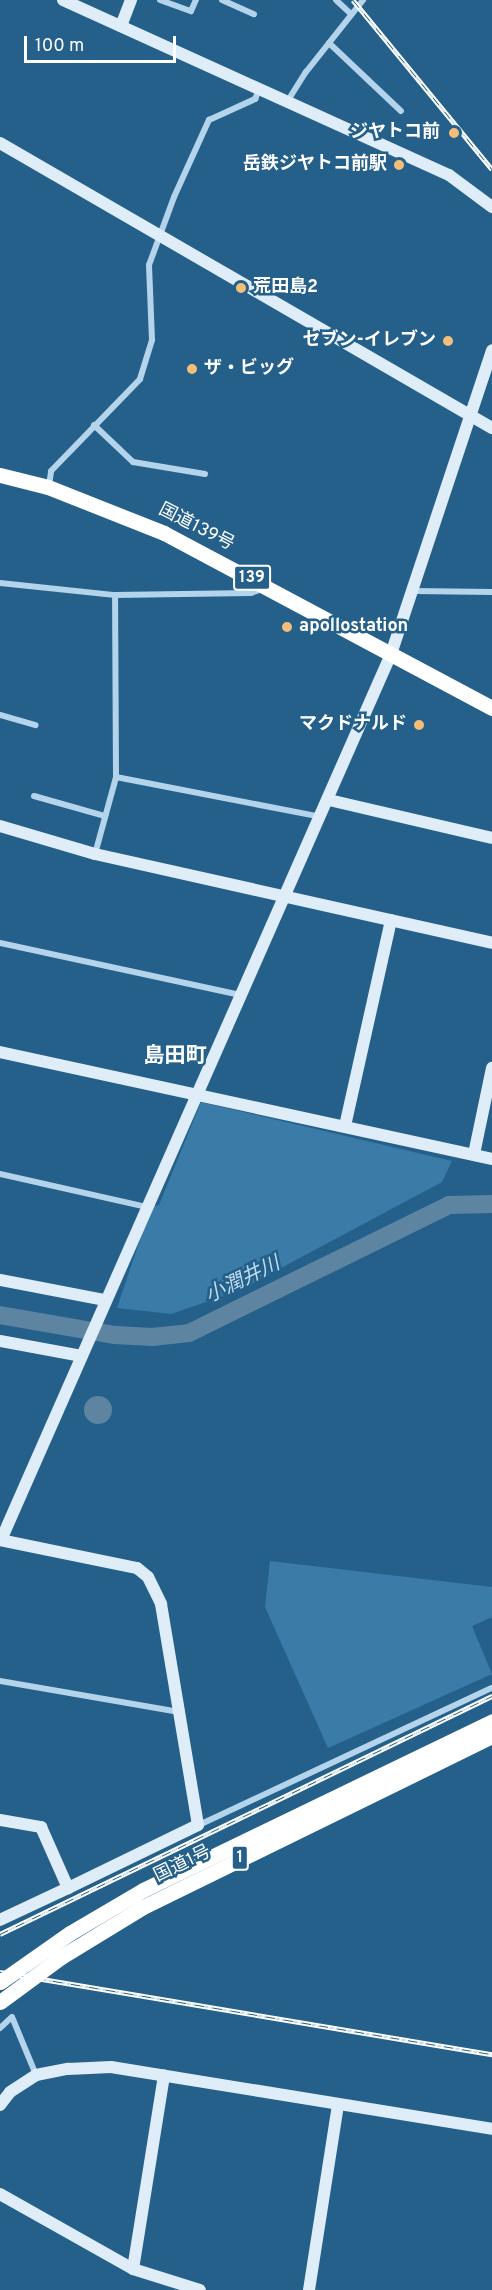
<!DOCTYPE html>
<meta charset="utf-8">
<style>
body{margin:0}
#map{position:relative;width:492px;height:2290px;overflow:hidden;background:#25608b;font-family:Overpass,"Noto Sans JP",sans-serif}
div>[style]{position:absolute}
.green>*{inset:0;background:#3a7ba8}
.water>*{inset:0;background:#5d85a2}
.round{border-radius:50%}
.river>*{height:18px;margin:-9px;padding:0 9px;transform-origin:9px;border-radius:9px;background:#5d85a2}
.street>*{height:6px;margin:-3px;padding:0 3px;transform-origin:3px;border-radius:3px;background:#b3d4ea}
.secondary>*{height:12px;margin:-6px;padding:0 6px;transform-origin:6px;border-radius:6px;background:#deedf8}
.highway>*{height:15px;margin:-7.5px;padding:0 7.5px;transform-origin:7.5px;border-radius:7.5px;background:#fff}
.rail>*{height:5px;margin-top:-2.5px;transform-origin:0;background:repeating-linear-gradient(90deg,#25608b 0 9px,#fff 0 18px);box-sizing:border-box;border-block:2px solid #fff}
.highway-bridge>*{height:15px;margin:-7.5px;padding:0 7.5px;transform-origin:7.5px;border-radius:7.5px;background:#fff}
.dots>*{width:16px;height:16px;translate:-50% -50%;box-sizing:border-box;border:3px solid #25608b;border-radius:50%}
span{translate:-50% -50%;white-space:nowrap;text-align:center;line-height:1.15;-webkit-text-stroke:5px #25608b;paint-order:stroke}
.shield-label span{padding:2px 4px;background:#25608b;border:2px solid;border-radius:4px;-webkit-text-stroke-width:0}
.shield-label{font-size:16px;color:#fff;font-weight:700}
.poi-label{font-size:18px;color:#fff;font-weight:700}
.right{translate:-100% -50%;text-align:right}
.left{translate:0 -50%;text-align:left}
.street-label{font-size:18px;color:#fff}
.water-label{font-size:20px;color:#bfddf1;font-style:italic}
.quarter-label{font-size:21px;color:#fff;font-weight:700}
.scale{position:absolute;left:24px;top:36px;width:152px;height:27px;box-sizing:border-box;border:3px solid #fff;border-top:0;padding-left:8px;font-size:18px;line-height:21px;white-space:nowrap;color:#fff;-webkit-text-stroke:4px #25608b;paint-order:stroke}
</style>
<div id="map">
<div class="green">
<i style="clip-path:polygon(201px 1102px,452px 1161px,442px 1182px,238px 1291px,171px 1314px,117px 1308px,151px 1207px,159px 1205px)"></i>
<i style="clip-path:polygon(270px 1561px,492px 1587px,492px 1617px,472px 1626px,492px 1674px,328px 1748px,265px 1607px)"></i>
</div>
<div class="water">
<i class="round" style="left:84px;top:1396px;width:28px;height:28px"></i>
</div>
<div class="river">
<i style="left:0;top:1315px;width:117px;rotate:9.9deg"></i>
<i style="left:115px;top:1335px;width:37px;rotate:3deg"></i>
<i style="left:152px;top:1337px;width:37px;rotate:-6deg"></i>
<i style="left:189px;top:1333px;width:290px;rotate:-26.2deg"></i>
<i style="left:449px;top:1205px;width:43px;rotate:-1.3deg"></i>
</div>
<div class="street">
<i style="left:160px;top:0;width:33px;rotate:20deg"></i>
<i style="left:191px;top:11px;width:12px;rotate:-66deg"></i>
<i style="left:222px;top:0;width:35px;rotate:24deg"></i>
<i style="left:336px;top:0;width:21px;rotate:43deg"></i>
<i style="left:329px;top:43px;width:99px;rotate:43.4deg"></i>
<i style="left:287px;top:102px;width:36px;rotate:-58deg"></i>
<i style="left:306px;top:72px;width:92px;rotate:-51.6deg"></i>
<i style="left:94px;top:425px;width:54px;rotate:43.5deg"></i>
<i style="left:133px;top:462px;width:73px;rotate:9.5deg"></i>
<i style="left:49px;top:486px;width:15px;rotate:-82deg"></i>
<i style="left:51px;top:471px;width:128px;rotate:-45.9deg"></i>
<i style="left:140px;top:379px;width:41px;rotate:-72.9deg"></i>
<i style="left:152px;top:340px;width:75px;rotate:-92.3deg"></i>
<i style="left:149px;top:265px;width:72px;rotate:-69.8deg"></i>
<i style="left:174px;top:197px;width:85px;rotate:-65.6deg"></i>
<i style="left:209px;top:120px;width:51px;rotate:-24.5deg"></i>
<i style="left:255px;top:99px;width:10px;rotate:-66deg"></i>
<i style="left:0;top:583px;width:116px;rotate:6deg"></i>
<i style="left:115px;top:595px;width:136px;rotate:-0.8deg"></i>
<i style="left:251px;top:593px;width:12px;rotate:-20deg"></i>
<i style="left:413px;top:591px;width:79px;rotate:0.7deg"></i>
<i style="left:0;top:715px;width:37px;rotate:16deg"></i>
<i style="left:116px;top:777px;width:209px;rotate:11deg"></i>
<i style="left:34px;top:796px;width:74px;rotate:15.7deg"></i>
<i style="left:95px;top:854px;width:80px;rotate:-74.7deg"></i>
<i style="left:116px;top:777px;width:182px;rotate:-90.3deg"></i>
<i style="left:0;top:943px;width:246px;rotate:12.2deg"></i>
<i style="left:0;top:1174px;width:151px;rotate:12.7deg"></i>
<i style="left:0;top:1681px;width:182px;rotate:9.8deg"></i>
<i style="left:199px;top:1825px;width:323px;rotate:-25.1deg"></i>
<i style="left:0;top:2028px;width:16px;rotate:-43deg"></i>
<i style="left:12px;top:2017px;width:63px;rotate:67.5deg"></i>
</div>
<div class="secondary">
<i style="left:63px;top:0;width:424px;rotate:24.4deg"></i>
<i style="left:449px;top:175px;width:54px;rotate:36.7deg"></i>
<i style="left:121px;top:26px;width:28px;rotate:-69deg"></i>
<i style="left:0;top:143px;width:569px;rotate:30.08deg"></i>
<i style="left:329px;top:800px;width:167px;rotate:13.1deg"></i>
<i style="left:0;top:826px;width:99px;rotate:16.4deg"></i>
<i style="left:95px;top:854px;width:407px;rotate:12.6deg"></i>
<i style="left:0;top:1052px;width:504px;rotate:12.27deg"></i>
<i style="left:345px;top:1126px;width:211px;rotate:-77.4deg"></i>
<i style="left:474px;top:1154px;width:88px;rotate:-78.2deg"></i>
<i style="left:0;top:1280px;width:107px;rotate:10.8deg"></i>
<i style="left:0;top:1341px;width:83px;rotate:10.4deg"></i>
<i style="left:0;top:1540px;width:140px;rotate:11.6deg"></i>
<i style="left:137px;top:1568px;width:14px;rotate:39deg"></i>
<i style="left:148px;top:1577px;width:30px;rotate:64deg"></i>
<i style="left:161px;top:1604px;width:224px;rotate:80.5deg"></i>
<i style="left:198px;top:1825px;width:144px;rotate:154.1deg"></i>
<i style="left:1px;top:1540px;width:968px;rotate:-66.24deg"></i>
<i style="left:391px;top:654px;width:320px;rotate:-71.6deg"></i>
<i style="left:0;top:1820px;width:42px;rotate:9.7deg"></i>
<i style="left:41px;top:1827px;width:67px;rotate:66.1deg"></i>
<i style="left:68px;top:1888px;width:75px;rotate:154.8deg"></i>
<i style="left:0;top:2105px;width:16px;rotate:-52deg"></i>
<i style="left:10px;top:2092px;width:31px;rotate:-33deg"></i>
<i style="left:36px;top:2075px;width:33px;rotate:-11deg"></i>
<i style="left:68px;top:2069px;width:43px;rotate:-2.7deg"></i>
<i style="left:111px;top:2067px;width:386px;rotate:9.2deg"></i>
<i style="left:0;top:2194px;width:153px;rotate:29.4deg"></i>
<i style="left:133px;top:2269px;width:70px;rotate:17.4deg"></i>
<i style="left:133px;top:2269px;width:196px;rotate:-80.9deg"></i>
<i style="left:309px;top:2290px;width:188px;rotate:-81.1deg"></i>
</div>
<div class="highway">
<i style="left:0;top:475px;width:49px;rotate:14deg"></i>
<i style="left:48px;top:487px;width:125px;rotate:21.6deg"></i>
<i style="left:164px;top:533px;width:372px;rotate:28.1deg"></i>
</div>
<div class="rail">
<i style="left:353px;top:0;width:219px;rotate:50.6deg"></i>
<i style="left:0;top:1934px;width:547px;rotate:-25.81deg"></i>
<i style="left:0;top:1972px;width:499px;rotate:9.5deg"></i>
</div>
<div class="highway-bridge">
<i style="left:0;top:1982px;width:85px;rotate:-35deg"></i>
<i style="left:70px;top:1933px;width:85px;rotate:-30.5deg"></i>
<i style="left:143px;top:1890px;width:388px;rotate:-25.8deg"></i>
<i style="left:0;top:2002px;width:76px;rotate:-36.4deg"></i>
<i style="left:61px;top:1957px;width:96px;rotate:-31.4deg"></i>
<i style="left:143px;top:1907px;width:389px;rotate:-26.1deg"></i>
</div>
<div class="dots">
<i style="left:454px;top:133px;background:#f4be78"></i>
<i style="left:399px;top:165px;background:#f4be78"></i>
<i style="left:241px;top:288px;background:#f4be78"></i>
<i style="left:448px;top:341px;background:#f4be78"></i>
<i style="left:192px;top:369px;background:#f4be78"></i>
<i style="left:287px;top:627px;background:#f4be78"></i>
<i style="left:419px;top:725px;background:#f4be78"></i>
</div>
<div class="shield-label">
<span style="left:252px;top:578px">139</span>
<span style="left:240px;top:1858px">1</span>
</div>
<div class="poi-label">
<span class="right" style="left:440px;top:133px">ジヤトコ前</span>
<span class="right" style="left:387px;top:165px">岳鉄ジヤトコ前駅</span>
<span class="left" style="left:253px;top:288px">荒田島2</span>
<span class="right" style="left:436px;top:341px">セブン-イレブン</span>
<span class="left" style="left:204px;top:369px">ザ・ビッグ</span>
<span class="left" style="left:299px;top:627px">apollostation</span>
<span class="right" style="left:407px;top:725px">マクドナルド</span>
</div>
<div class="street-label">
<span style="left:196px;top:528px;rotate:27deg">国道139号</span>
<span style="left:183px;top:1865px;rotate:-26deg">国道1号</span>
</div>
<div class="water-label">
<span style="left:243px;top:1281px;rotate:-26deg">小潤井川</span>
</div>
<div class="quarter-label">
<span style="left:175px;top:1057px">島田町</span>
</div>
<div class="scale">100 m</div>
</div>
